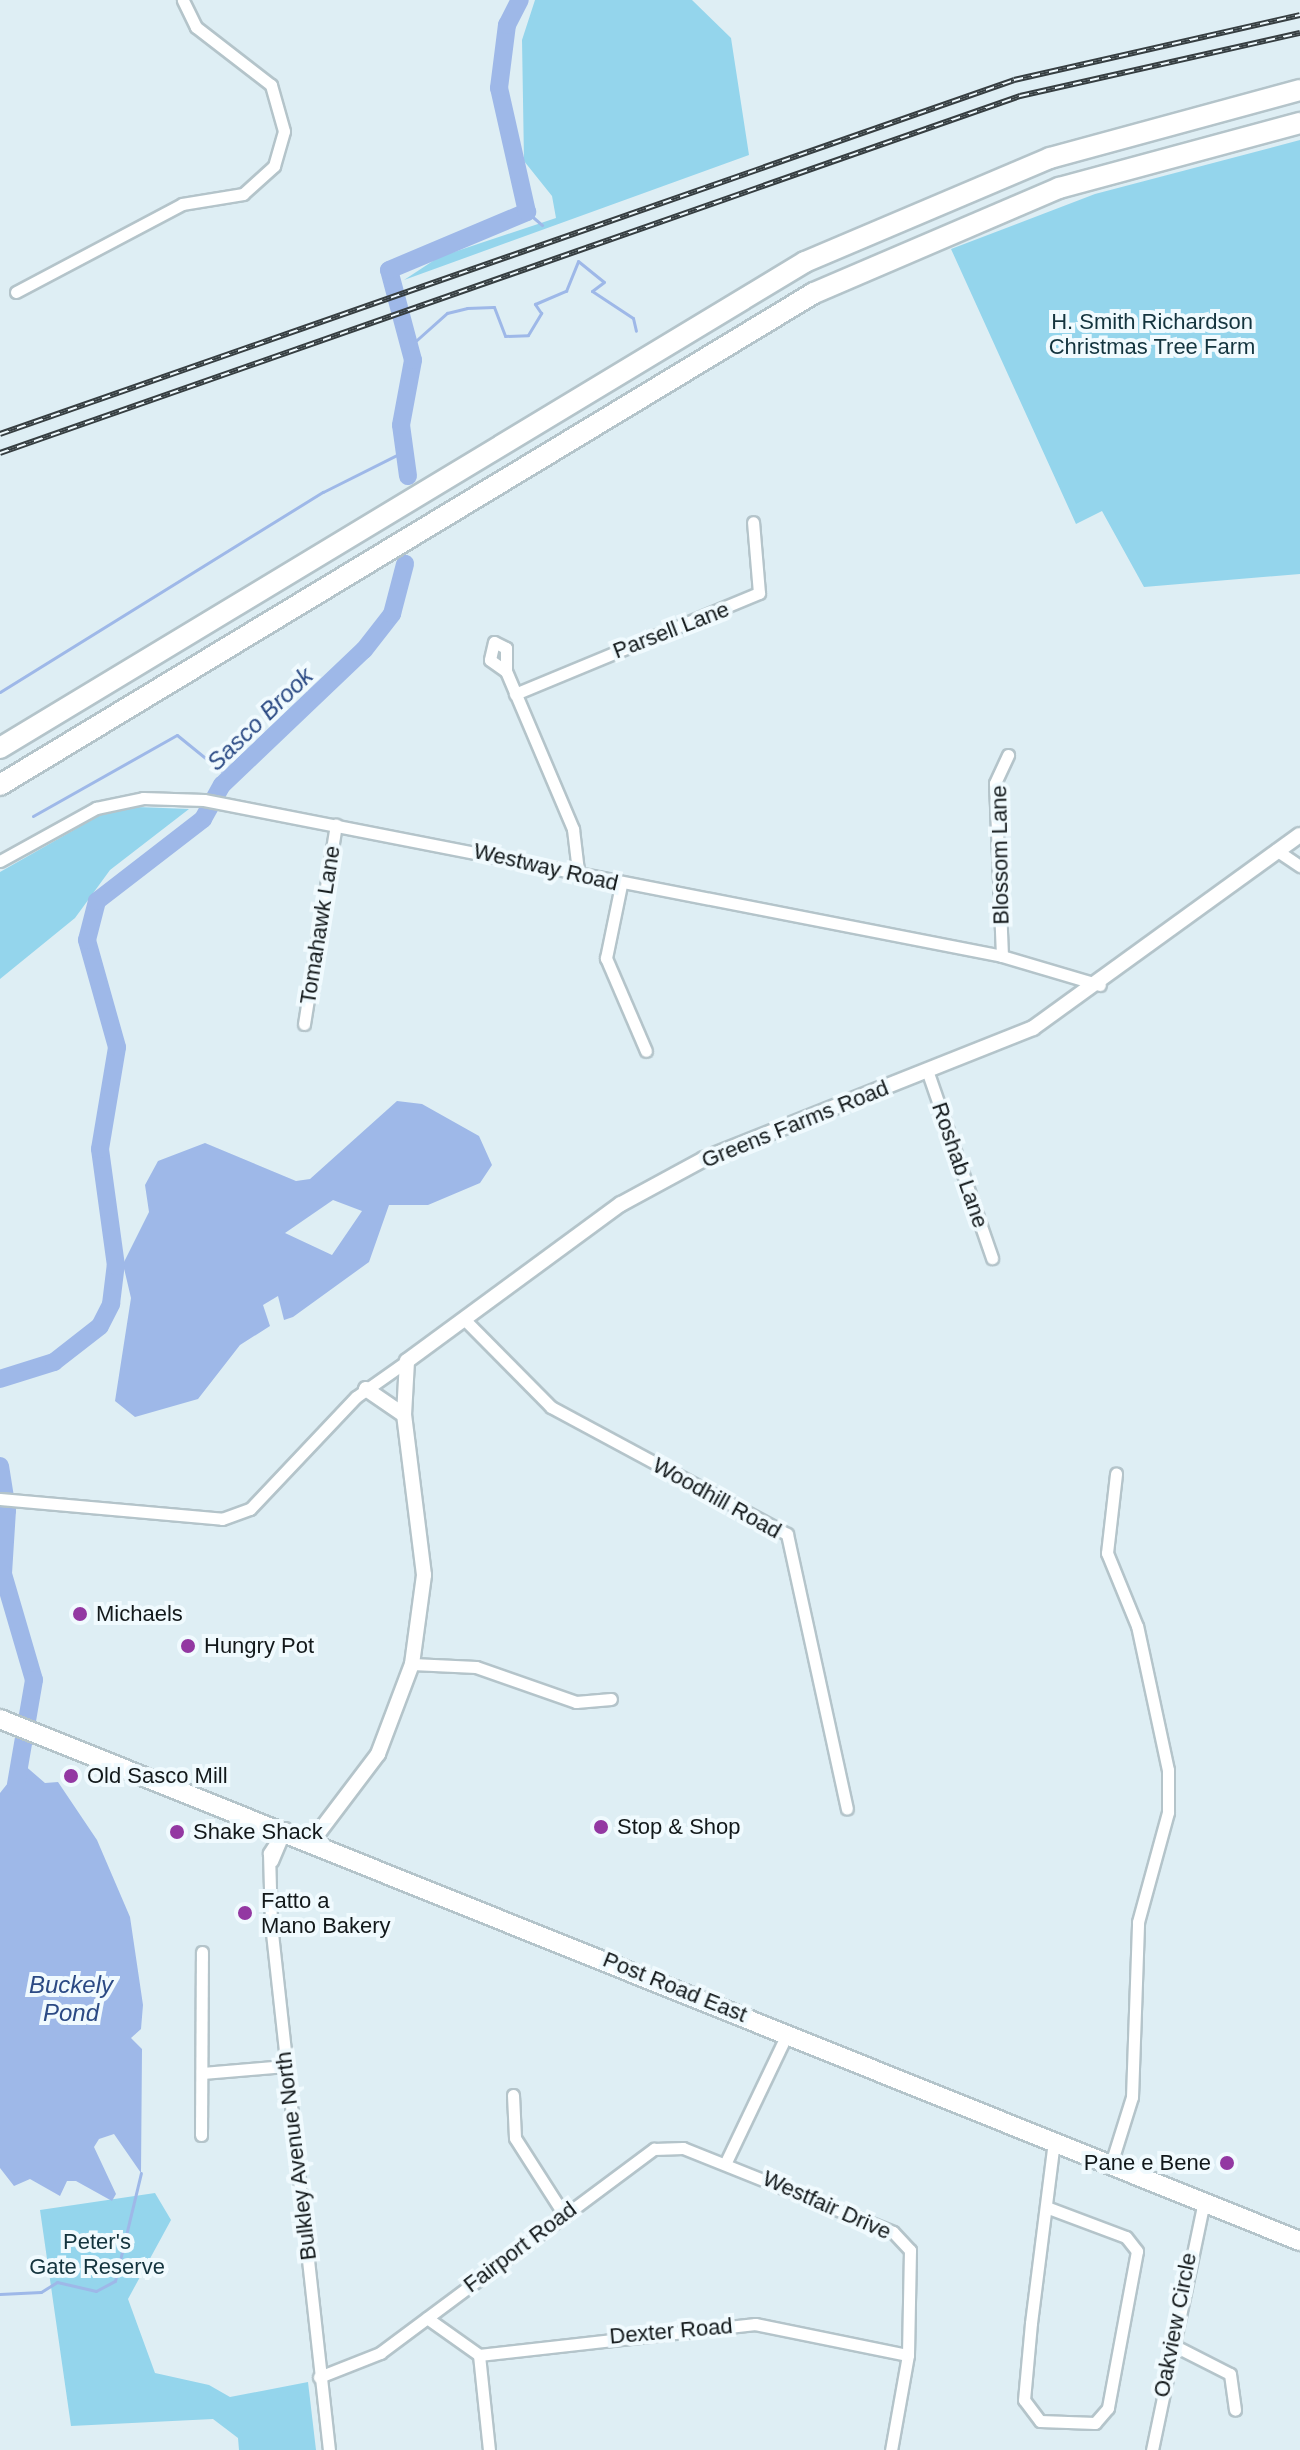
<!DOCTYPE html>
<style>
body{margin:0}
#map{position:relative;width:1300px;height:2450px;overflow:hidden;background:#deeef4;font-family:Arial,sans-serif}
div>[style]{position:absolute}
.green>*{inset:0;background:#94d5ec}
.water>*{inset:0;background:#9eb8e8}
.stream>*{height:3px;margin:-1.5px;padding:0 1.5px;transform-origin:1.5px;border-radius:1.5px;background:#9eb8e8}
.river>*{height:18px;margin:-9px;padding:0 9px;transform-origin:9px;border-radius:9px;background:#9eb8e8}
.roads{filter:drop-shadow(2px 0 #b4c4ca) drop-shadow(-2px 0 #b4c4ca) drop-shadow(0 2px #b4c4ca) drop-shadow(0 -2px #b4c4ca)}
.minor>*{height:11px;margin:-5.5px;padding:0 5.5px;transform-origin:5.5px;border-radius:5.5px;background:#fff}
.tertiary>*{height:14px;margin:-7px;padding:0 7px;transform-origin:7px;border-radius:7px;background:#fff}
.primary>*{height:18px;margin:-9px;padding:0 9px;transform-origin:9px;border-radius:9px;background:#fff}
.motorway>*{height:20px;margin:-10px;padding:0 10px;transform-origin:10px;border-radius:10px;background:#fff}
.rail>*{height:6px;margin-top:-3px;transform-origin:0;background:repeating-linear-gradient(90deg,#f0fafe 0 9px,#363e41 0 18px);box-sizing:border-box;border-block:2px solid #363e41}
.dots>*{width:22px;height:22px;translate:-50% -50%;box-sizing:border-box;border:4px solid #f0fafe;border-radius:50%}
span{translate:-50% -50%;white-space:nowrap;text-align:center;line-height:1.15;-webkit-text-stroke:8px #f0fafe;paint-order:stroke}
.park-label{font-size:22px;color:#14343e}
.street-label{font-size:22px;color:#12181a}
.poi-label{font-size:22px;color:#12181a}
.left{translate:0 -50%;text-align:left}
.right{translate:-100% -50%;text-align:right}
.water-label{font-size:24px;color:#2b4a84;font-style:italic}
</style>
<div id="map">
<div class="green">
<i style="clip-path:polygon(535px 0,692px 0,731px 38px,749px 155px,404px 280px,439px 257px,556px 218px,552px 196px,524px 161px,522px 40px)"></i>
<i style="clip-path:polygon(1300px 140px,1300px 574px,1144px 587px,1102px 511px,1076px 524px,951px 249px,1095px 194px)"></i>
<i style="clip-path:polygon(137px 807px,189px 809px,110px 870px,75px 918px,0 979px,0 872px,109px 810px)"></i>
<i style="clip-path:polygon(155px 2193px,171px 2220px,128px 2299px,155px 2373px,209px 2385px,230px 2397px,308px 2382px,316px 2450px,239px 2450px,238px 2438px,213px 2419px,71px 2426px,40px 2210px)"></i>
</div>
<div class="water">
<i style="clip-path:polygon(evenodd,397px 1101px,422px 1104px,479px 1136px,492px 1165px,480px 1183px,428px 1205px,389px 1205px,369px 1262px,293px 1317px,284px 1320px,278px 1296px,263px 1305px,270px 1326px,240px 1345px,198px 1399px,135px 1417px,115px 1401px,131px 1298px,123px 1264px,149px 1212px,145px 1185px,158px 1161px,205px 1143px,296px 1181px,310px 1179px,397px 1101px,333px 1200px,362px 1211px,332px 1255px,285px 1233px,333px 1200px)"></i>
<i style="clip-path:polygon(23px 1764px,45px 1783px,58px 1782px,97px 1840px,130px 1917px,143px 2005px,141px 2029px,131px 2038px,142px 2049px,141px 2173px,114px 2134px,99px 2139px,94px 2147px,116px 2194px,112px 2201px,76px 2181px,67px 2181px,60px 2196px,30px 2179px,14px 2186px,0 2168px,0 1793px)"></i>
</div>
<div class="stream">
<i style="left:527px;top:212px;width:20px;rotate:41deg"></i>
<i style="left:410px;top:346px;width:50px;rotate:-41.7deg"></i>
<i style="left:447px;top:313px;width:21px;rotate:-14deg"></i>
<i style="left:467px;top:308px;width:27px;rotate:-2deg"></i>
<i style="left:494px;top:307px;width:31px;rotate:69deg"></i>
<i style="left:505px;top:336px;width:23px;rotate:-2deg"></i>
<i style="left:528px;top:335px;width:26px;rotate:-59deg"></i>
<i style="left:541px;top:313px;width:11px;rotate:-124deg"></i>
<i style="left:535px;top:304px;width:34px;rotate:-23deg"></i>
<i style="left:566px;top:291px;width:32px;rotate:-68deg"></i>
<i style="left:578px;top:261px;width:33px;rotate:39deg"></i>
<i style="left:604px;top:282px;width:15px;rotate:143deg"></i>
<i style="left:592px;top:291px;width:49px;rotate:33.4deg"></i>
<i style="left:633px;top:318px;width:13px;rotate:77deg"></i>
<i style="left:0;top:692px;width:380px;rotate:-31.8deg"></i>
<i style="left:323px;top:492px;width:89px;rotate:-26.6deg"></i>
<i style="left:33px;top:816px;width:165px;rotate:-29.4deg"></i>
<i style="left:177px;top:735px;width:68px;rotate:39.1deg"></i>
<i style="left:0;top:2294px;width:41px;rotate:-2.8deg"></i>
<i style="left:41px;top:2292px;width:19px;rotate:-32deg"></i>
<i style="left:57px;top:2282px;width:40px;rotate:13deg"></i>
<i style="left:96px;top:2291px;width:21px;rotate:-28deg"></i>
<i style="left:115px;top:2281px;width:111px;rotate:-76.5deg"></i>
</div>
<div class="river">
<i style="left:408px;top:476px;width:51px;rotate:-97.8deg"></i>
<i style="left:401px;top:425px;width:66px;rotate:-79.5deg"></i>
<i style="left:413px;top:360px;width:93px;rotate:-104.9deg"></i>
<i style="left:389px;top:270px;width:150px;rotate:-22.8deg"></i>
<i style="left:527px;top:212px;width:127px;rotate:-102.7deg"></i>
<i style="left:499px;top:88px;width:64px;rotate:-82.8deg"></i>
<i style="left:507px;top:25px;width:28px;rotate:-63deg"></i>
<i style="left:0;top:1379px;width:57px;rotate:-17.5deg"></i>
<i style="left:54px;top:1362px;width:58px;rotate:-38deg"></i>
<i style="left:100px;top:1326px;width:25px;rotate:-63deg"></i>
<i style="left:111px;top:1304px;width:38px;rotate:-83deg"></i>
<i style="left:116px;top:1266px;width:118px;rotate:-97.8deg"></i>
<i style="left:100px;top:1149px;width:103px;rotate:-80.5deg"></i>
<i style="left:117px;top:1047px;width:111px;rotate:-105.7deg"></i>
<i style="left:87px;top:940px;width:40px;rotate:-75.6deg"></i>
<i style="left:97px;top:901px;width:134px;rotate:-37.7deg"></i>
<i style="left:203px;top:819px;width:39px;rotate:-61deg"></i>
<i style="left:222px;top:785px;width:196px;rotate:-43.6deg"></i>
<i style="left:364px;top:650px;width:46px;rotate:-52.1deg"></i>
<i style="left:392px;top:614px;width:52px;rotate:-75.4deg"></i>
<i style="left:0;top:1466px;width:45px;rotate:81deg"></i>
<i style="left:7px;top:1510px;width:64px;rotate:93.6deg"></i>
<i style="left:3px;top:1574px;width:110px;rotate:73.7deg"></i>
<i style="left:34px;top:1680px;width:106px;rotate:99.8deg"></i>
</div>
<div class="roads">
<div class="minor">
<i style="left:16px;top:292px;width:188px;rotate:-27.9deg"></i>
<i style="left:182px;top:204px;width:62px;rotate:-9.3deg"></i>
<i style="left:243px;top:194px;width:42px;rotate:-42.1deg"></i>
<i style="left:274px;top:166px;width:36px;rotate:-74deg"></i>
<i style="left:284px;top:131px;width:48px;rotate:-105.8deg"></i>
<i style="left:271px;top:85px;width:95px;rotate:-142.3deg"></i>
<i style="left:196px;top:27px;width:30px;rotate:-116deg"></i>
<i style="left:506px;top:671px;width:23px;rotate:-90deg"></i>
<i style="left:506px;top:648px;width:13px;rotate:-153deg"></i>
<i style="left:494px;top:642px;width:18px;rotate:103deg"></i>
<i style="left:490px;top:660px;width:19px;rotate:35deg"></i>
<i style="left:506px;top:671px;width:172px;rotate:67deg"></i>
<i style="left:573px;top:829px;width:42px;rotate:83.2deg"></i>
<i style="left:515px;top:694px;width:264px;rotate:-22.5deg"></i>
<i style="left:759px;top:593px;width:71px;rotate:-94.8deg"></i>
<i style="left:1276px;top:850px;width:29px;rotate:34deg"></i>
<i style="left:0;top:861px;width:110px;rotate:-28.9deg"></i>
<i style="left:96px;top:808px;width:48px;rotate:-12deg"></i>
<i style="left:143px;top:798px;width:61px;rotate:1.9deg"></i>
<i style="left:204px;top:800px;width:813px;rotate:11.06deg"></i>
<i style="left:1002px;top:956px;width:102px;rotate:16.5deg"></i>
<i style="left:621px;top:885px;width:75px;rotate:101.6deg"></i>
<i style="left:606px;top:958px;width:101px;rotate:66.7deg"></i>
<i style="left:1002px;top:956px;width:173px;rotate:-92.3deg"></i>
<i style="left:995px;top:783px;width:31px;rotate:-65deg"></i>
<i style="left:304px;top:1024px;width:202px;rotate:-80.9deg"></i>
<i style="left:928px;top:1073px;width:196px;rotate:70.9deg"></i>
<i style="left:465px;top:1320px;width:122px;rotate:45.3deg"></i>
<i style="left:551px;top:1407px;width:268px;rotate:28.3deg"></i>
<i style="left:787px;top:1534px;width:281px;rotate:77.7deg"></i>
<i style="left:0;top:1499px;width:223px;rotate:5.1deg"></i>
<i style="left:222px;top:1519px;width:30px;rotate:-20deg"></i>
<i style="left:250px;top:1509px;width:154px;rotate:-46.6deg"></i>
<i style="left:356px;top:1397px;width:62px;rotate:-35.2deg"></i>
<i style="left:412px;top:1664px;width:64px;rotate:2.7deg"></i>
<i style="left:476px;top:1667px;width:106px;rotate:19.3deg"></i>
<i style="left:576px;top:1702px;width:35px;rotate:-5deg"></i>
<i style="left:285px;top:1828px;width:30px;rotate:123deg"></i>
<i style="left:269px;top:1853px;width:71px;rotate:88.4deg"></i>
<i style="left:271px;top:1924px;width:529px;rotate:83.71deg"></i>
<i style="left:272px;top:1861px;width:33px;rotate:-67deg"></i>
<i style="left:202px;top:2073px;width:84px;rotate:-4.8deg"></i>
<i style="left:513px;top:2095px;width:43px;rotate:87.3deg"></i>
<i style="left:515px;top:2138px;width:89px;rotate:57.4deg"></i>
<i style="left:201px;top:2135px;width:183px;rotate:-89.7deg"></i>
<i style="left:727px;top:2160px;width:142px;rotate:-64.5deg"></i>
<i style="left:1111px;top:2164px;width:70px;rotate:-72.6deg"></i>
<i style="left:1132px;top:2097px;width:175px;rotate:-88deg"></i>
<i style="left:1138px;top:1922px;width:114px;rotate:-74.7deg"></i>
<i style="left:1168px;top:1812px;width:42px;rotate:-90deg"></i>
<i style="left:1168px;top:1770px;width:147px;rotate:-102.1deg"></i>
<i style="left:1137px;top:1626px;width:79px;rotate:-112.3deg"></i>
<i style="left:1107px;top:1553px;width:80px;rotate:-83.5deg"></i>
<i style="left:1046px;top:2207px;width:85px;rotate:20.6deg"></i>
<i style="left:1126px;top:2237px;width:18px;rotate:52deg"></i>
<i style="left:1137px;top:2251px;width:160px;rotate:100.5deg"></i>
<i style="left:1108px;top:2408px;width:20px;rotate:131deg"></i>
<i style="left:1095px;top:2423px;width:55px;rotate:-177.9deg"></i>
<i style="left:1040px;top:2421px;width:26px;rotate:-127deg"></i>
<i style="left:1024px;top:2400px;width:77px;rotate:-84.8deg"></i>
<i style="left:1031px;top:2323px;width:184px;rotate:-82.8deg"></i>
<i style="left:427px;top:2318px;width:64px;rotate:35.4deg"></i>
<i style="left:479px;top:2355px;width:96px;rotate:84deg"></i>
<i style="left:1171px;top:2344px;width:66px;rotate:27deg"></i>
<i style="left:1230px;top:2374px;width:36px;rotate:82deg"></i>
<i style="left:479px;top:2355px;width:278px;rotate:-6.4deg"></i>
<i style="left:755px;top:2324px;width:156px;rotate:11.5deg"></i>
<i style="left:319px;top:2377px;width:66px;rotate:-21.5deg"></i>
<i style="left:380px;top:2353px;width:342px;rotate:-36.7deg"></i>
<i style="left:654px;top:2149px;width:29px;rotate:-2deg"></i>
<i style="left:683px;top:2148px;width:226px;rotate:21.8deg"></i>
<i style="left:893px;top:2232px;width:25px;rotate:47deg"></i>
<i style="left:910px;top:2250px;width:105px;rotate:91.1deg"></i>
<i style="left:908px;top:2355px;width:97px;rotate:100.1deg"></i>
<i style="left:1152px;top:2450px;width:253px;rotate:-78.2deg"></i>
</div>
<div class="tertiary">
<i style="left:366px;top:1389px;width:46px;rotate:34.4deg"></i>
<i style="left:313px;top:1840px;width:108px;rotate:-52.9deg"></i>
<i style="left:378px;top:1754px;width:96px;rotate:-69.3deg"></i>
<i style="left:412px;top:1664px;width:90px;rotate:-82.3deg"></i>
<i style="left:424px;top:1575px;width:161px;rotate:-97.1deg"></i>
<i style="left:404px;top:1415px;width:54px;rotate:-86.8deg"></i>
<i style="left:407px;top:1361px;width:265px;rotate:-36.3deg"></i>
<i style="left:621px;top:1204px;width:94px;rotate:-28.5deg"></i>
<i style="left:704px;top:1159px;width:354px;rotate:-21.7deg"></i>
<i style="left:1033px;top:1028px;width:329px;rotate:-35.9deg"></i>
</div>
<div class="primary">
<i style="left:0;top:1719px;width:1401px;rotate:21.88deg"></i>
</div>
<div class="motorway">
<i style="left:0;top:748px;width:940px;rotate:-31.12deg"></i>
<i style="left:805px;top:262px;width:266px;rotate:-23deg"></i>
<i style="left:1050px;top:158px;width:259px;rotate:-15.2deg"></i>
<i style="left:0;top:785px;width:951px;rotate:-31.15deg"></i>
<i style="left:814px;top:293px;width:267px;rotate:-23.2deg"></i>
<i style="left:1059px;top:188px;width:250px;rotate:-15.1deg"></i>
</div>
</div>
<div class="rail">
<i style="left:0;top:434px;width:1074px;rotate:-19.24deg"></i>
<i style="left:1014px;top:80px;width:293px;rotate:-12.8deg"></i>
<i style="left:0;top:453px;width:1081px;rotate:-19.29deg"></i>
<i style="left:1020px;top:96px;width:287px;rotate:-12.7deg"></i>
</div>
<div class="dots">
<i style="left:80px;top:1614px;background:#9338a2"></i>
<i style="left:188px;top:1646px;background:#9338a2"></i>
<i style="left:71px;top:1776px;background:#9338a2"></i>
<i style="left:601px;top:1827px;background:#9338a2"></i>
<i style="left:177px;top:1832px;background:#9338a2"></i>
<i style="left:245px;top:1913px;background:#9338a2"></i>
<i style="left:1227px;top:2163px;background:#9338a2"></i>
</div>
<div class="park-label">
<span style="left:1152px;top:334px">H. Smith Richardson<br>Christmas Tree Farm</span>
<span style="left:97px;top:2254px">Peter's<br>Gate Reserve</span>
</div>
<div class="street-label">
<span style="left:671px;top:630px;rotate:-21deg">Parsell Lane</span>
<span style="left:1000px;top:855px;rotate:-91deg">Blossom Lane</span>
<span style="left:546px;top:867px;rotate:13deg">Westway Road</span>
<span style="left:320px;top:925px;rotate:-81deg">Tomahawk Lane</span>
<span style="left:795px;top:1124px;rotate:-22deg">Greens Farms Road</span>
<span style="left:960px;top:1165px;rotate:71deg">Roshab Lane</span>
<span style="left:717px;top:1498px;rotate:29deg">Woodhill Road</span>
<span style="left:675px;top:1987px;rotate:22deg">Post Road East</span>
<span style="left:296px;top:2156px;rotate:-97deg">Bulkley Avenue North</span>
<span style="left:827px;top:2205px;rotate:24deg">Westfair Drive</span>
<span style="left:520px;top:2247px;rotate:-37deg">Fairport Road</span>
<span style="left:1175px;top:2325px;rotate:-79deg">Oakview Circle</span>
<span style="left:671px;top:2331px;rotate:-5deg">Dexter Road</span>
</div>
<div class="poi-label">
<span class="left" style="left:96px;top:1614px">Michaels</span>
<span class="left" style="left:204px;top:1646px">Hungry Pot</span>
<span class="left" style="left:87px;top:1776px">Old Sasco Mill</span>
<span class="left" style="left:617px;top:1827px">Stop &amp; Shop</span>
<span class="left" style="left:193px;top:1832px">Shake Shack</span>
<span class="left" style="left:261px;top:1913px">Fatto a<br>Mano Bakery</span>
<span class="right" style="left:1211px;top:2163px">Pane e Bene</span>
</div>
<div class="water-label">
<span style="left:260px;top:719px;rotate:-44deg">Sasco Brook</span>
<span style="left:71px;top:1999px">Buckely<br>Pond</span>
</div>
</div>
